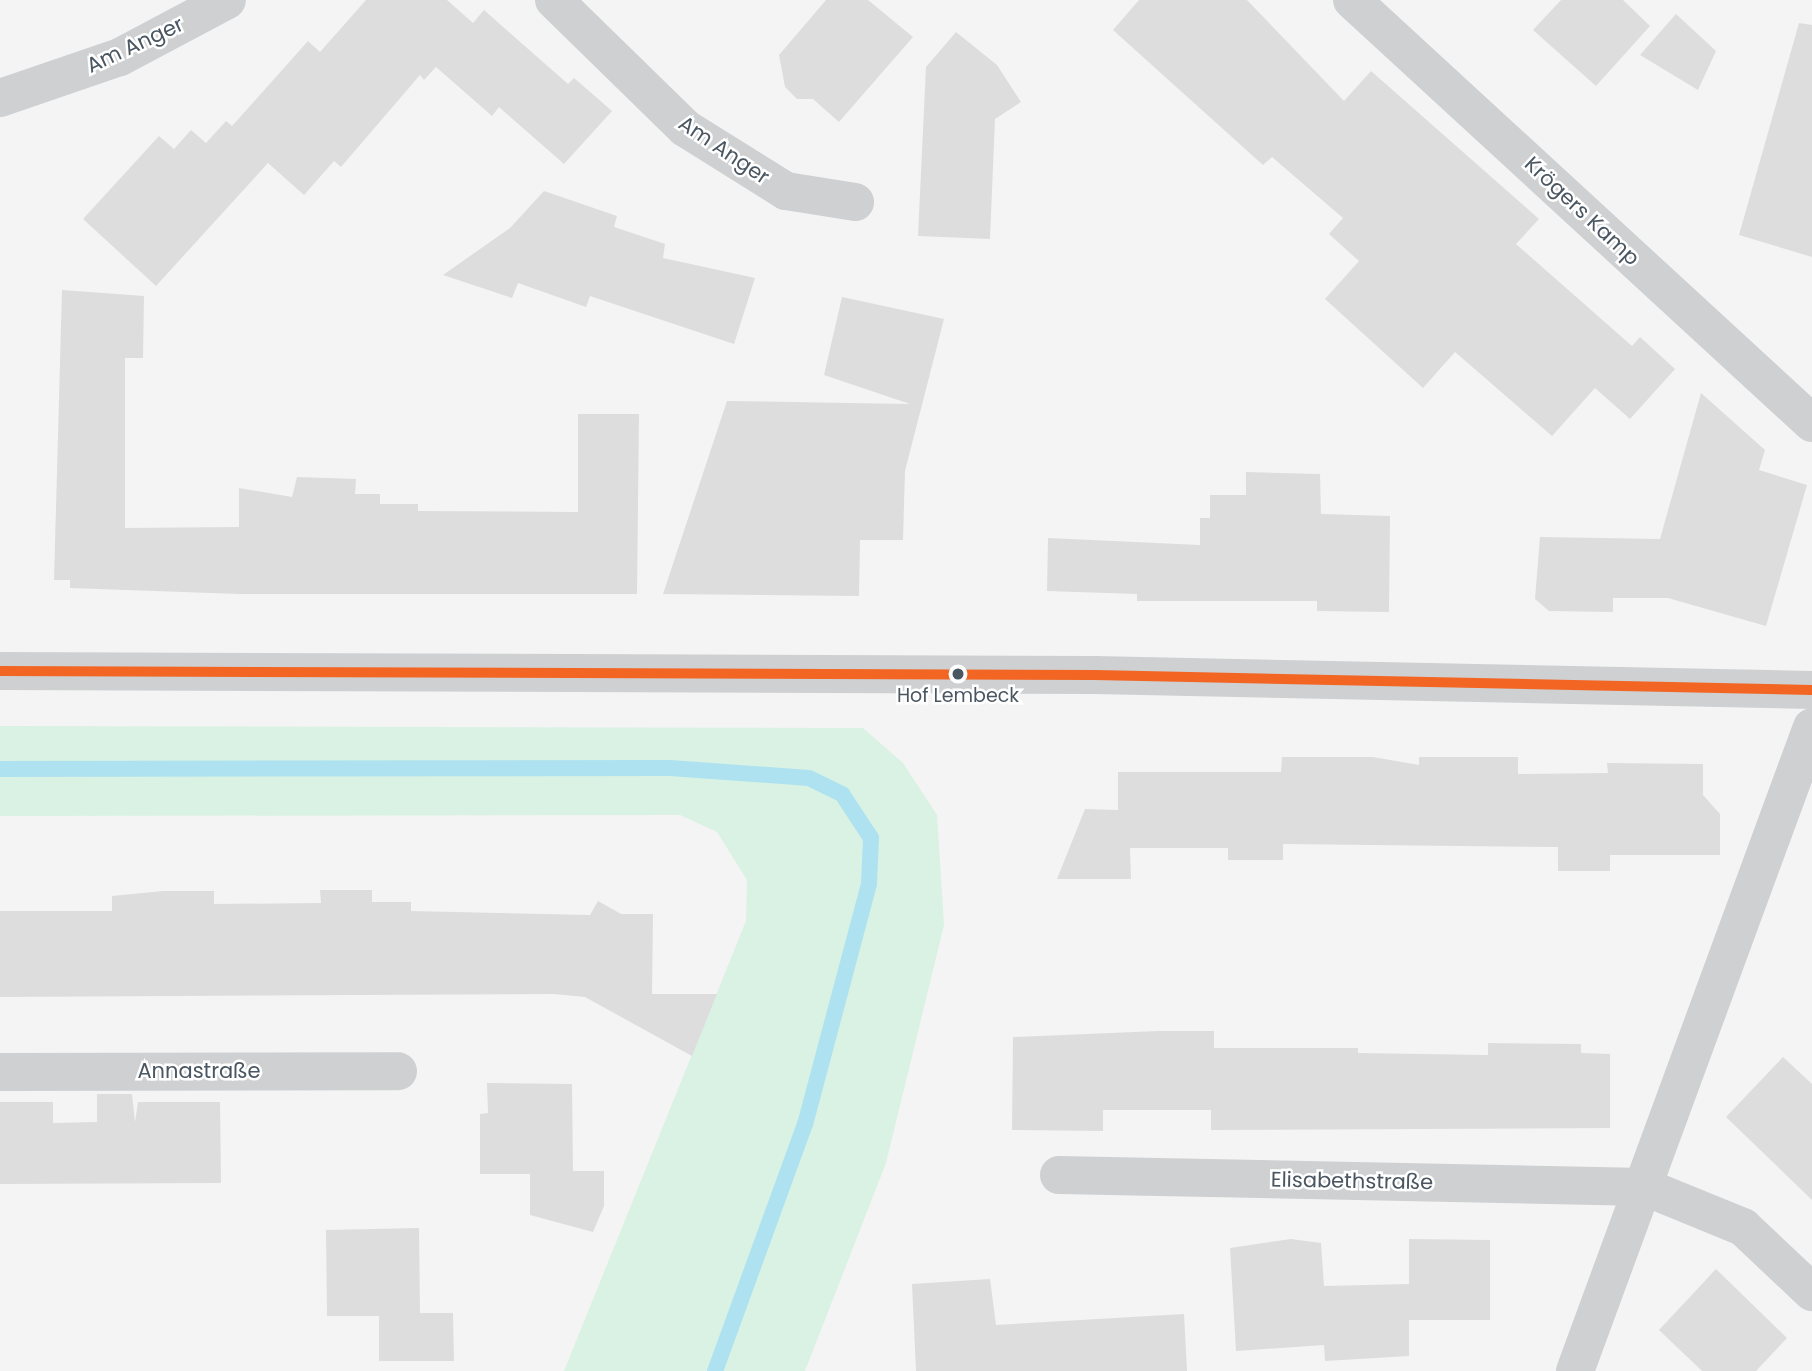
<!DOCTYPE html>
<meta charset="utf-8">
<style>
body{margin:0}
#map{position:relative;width:1812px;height:1371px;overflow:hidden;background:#f4f4f4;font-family:Poppins,sans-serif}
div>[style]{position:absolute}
.green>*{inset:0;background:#d9f2e3}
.stream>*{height:16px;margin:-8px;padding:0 8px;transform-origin:8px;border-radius:8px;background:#aee2f0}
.building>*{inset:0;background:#ddddde}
.minor>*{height:38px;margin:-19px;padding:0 19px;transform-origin:19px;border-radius:19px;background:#ced0d2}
.bus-1>*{height:10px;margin:-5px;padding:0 5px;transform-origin:5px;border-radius:5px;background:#f26522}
.dots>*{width:19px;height:19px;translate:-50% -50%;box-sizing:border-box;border:4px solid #fff;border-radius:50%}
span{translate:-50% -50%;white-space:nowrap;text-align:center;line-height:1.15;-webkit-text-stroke:5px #fff;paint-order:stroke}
.bus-label{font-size:19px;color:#4a5661}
.street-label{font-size:21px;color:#4a5661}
</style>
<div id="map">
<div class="green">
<i style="clip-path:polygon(0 726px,863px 728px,903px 763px,937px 815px,944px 925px,886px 1163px,805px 1371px,564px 1371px,746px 921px,747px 880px,717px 832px,680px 815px,0 816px)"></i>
</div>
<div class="stream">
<i style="left:0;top:769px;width:670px;rotate:-0.09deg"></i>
<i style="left:670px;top:768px;width:139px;rotate:4.1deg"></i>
<i style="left:809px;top:778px;width:37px;rotate:26deg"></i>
<i style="left:842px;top:794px;width:53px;rotate:56.6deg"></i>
<i style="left:871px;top:838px;width:46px;rotate:92.5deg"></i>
<i style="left:869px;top:884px;width:248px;rotate:104.9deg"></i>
<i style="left:805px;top:1124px;width:263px;rotate:110deg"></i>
</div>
<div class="building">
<i style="clip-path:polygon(366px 0,447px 0,473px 23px,484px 10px,568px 84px,574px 78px,612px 111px,564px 164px,499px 107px,492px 116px,436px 67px,424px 80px,420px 75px,341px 167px,334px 161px,304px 195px,268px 163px,156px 286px,83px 219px,159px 136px,174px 149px,191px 130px,206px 143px,226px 121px,232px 126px,308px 41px,320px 52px)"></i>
<i style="clip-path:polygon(826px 0,868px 0,913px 37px,839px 122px,813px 99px,797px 99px,785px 87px,779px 55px)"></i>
<i style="clip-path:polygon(1139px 0,1247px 0,1344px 101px,1371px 71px,1539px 219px,1516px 244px,1632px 346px,1640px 337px,1675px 369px,1630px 419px,1595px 388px,1552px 436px,1455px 352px,1423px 388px,1325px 299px,1359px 261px,1329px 234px,1343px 218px,1272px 157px,1263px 165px,1113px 30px)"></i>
<i style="clip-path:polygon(1561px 0,1623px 0,1650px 26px,1596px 86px,1533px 30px)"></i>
<i style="clip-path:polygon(1676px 14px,1716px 51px,1698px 90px,1640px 55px)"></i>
<i style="clip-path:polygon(1799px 23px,1812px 25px,1812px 257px,1739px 235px)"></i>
<i style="clip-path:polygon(956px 32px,997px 65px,1021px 102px,995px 119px,990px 239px,918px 236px,926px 67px)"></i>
<i style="clip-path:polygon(544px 191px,617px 216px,614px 227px,665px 244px,663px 258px,755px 278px,734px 344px,590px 296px,586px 307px,518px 283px,512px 298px,443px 275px,510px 228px)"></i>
<i style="clip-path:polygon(62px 290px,144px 296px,143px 358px,125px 358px,125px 528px,239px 527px,239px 488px,292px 497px,297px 477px,356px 479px,355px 494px,380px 494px,380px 504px,418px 504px,418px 511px,578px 512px,578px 414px,639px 414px,637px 594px,239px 594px,70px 588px,70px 580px,54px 580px)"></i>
<i style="clip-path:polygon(842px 297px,944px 319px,905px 471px,903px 540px,860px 540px,859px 596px,663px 594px,727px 401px,910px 404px,824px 375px)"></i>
<i style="clip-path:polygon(1701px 393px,1765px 450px,1759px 470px,1807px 485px,1766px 626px,1668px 598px,1613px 598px,1613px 612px,1549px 611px,1535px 599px,1540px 537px,1660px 539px)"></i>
<i style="clip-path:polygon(1246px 472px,1320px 474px,1321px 514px,1390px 516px,1389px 612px,1317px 611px,1317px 601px,1137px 601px,1137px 594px,1047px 591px,1048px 538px,1200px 545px,1200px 518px,1210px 518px,1210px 495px,1246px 495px)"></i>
<i style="clip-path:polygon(1282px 757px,1373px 757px,1419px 765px,1419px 757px,1518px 757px,1518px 774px,1608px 773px,1607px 763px,1703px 764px,1703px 795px,1720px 814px,1720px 855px,1610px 855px,1610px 871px,1558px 871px,1558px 847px,1283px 844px,1283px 860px,1228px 860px,1228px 848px,1130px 848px,1131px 879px,1057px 879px,1085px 809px,1118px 810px,1118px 772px,1281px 772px)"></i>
<i style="clip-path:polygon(320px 890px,372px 890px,372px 902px,411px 902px,411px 911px,590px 915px,598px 901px,621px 914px,653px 914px,652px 994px,717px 994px,692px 1056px,585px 997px,554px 994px,0 997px,0 911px,112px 911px,112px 896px,163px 891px,214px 891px,214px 904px,321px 903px)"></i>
<i style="clip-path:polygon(1158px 1031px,1214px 1031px,1214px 1048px,1358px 1048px,1358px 1053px,1488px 1055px,1488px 1043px,1581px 1044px,1581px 1053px,1610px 1054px,1610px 1128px,1211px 1130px,1211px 1110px,1103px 1110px,1103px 1131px,1012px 1130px,1013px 1037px)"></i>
<i style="clip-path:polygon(1783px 1057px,1812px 1084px,1812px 1200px,1726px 1117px)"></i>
<i style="clip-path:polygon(487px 1083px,572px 1084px,573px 1171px,604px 1171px,604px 1206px,593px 1232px,530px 1215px,530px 1174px,480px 1174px,480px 1114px,488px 1113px)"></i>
<i style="clip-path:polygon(97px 1094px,132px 1094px,135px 1122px,138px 1102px,220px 1102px,221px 1183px,0 1184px,0 1102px,53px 1102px,53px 1123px,97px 1122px)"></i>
<i style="clip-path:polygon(419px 1228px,420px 1313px,453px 1313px,454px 1361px,379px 1361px,379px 1316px,327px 1316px,326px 1230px)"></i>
<i style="clip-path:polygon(1291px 1239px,1321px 1243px,1324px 1286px,1409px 1284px,1409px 1239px,1490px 1240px,1490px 1320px,1409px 1320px,1409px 1310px,1409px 1356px,1325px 1361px,1324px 1345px,1236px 1351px,1230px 1248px)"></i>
<i style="clip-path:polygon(1716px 1269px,1787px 1338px,1756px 1371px,1702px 1371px,1659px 1330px)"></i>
<i style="clip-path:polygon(990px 1279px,996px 1325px,1184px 1314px,1187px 1371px,916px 1371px,912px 1284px)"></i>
</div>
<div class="minor">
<i style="left:554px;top:0;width:183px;rotate:44.3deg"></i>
<i style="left:685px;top:128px;width:119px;rotate:32deg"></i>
<i style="left:786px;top:191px;width:70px;rotate:9.1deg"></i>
<i style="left:1352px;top:0;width:625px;rotate:42.6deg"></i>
<i style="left:0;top:98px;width:127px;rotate:-18.9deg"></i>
<i style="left:120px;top:57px;width:121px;rotate:-28deg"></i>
<i style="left:0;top:671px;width:1095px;rotate:0.21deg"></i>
<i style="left:1095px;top:675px;width:717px;rotate:1.2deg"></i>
<i style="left:0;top:1072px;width:398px;rotate:-0.1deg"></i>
<i style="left:1059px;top:1175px;width:586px;rotate:1.17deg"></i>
<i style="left:1645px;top:1187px;width:106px;rotate:22.2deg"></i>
<i style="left:1743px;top:1227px;width:95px;rotate:43.3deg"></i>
<i style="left:1575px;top:1371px;width:686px;rotate:-69.8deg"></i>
</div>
<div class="bus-1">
<i style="left:0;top:671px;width:1095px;rotate:0.21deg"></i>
<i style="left:1095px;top:675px;width:717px;rotate:1.2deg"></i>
</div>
<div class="dots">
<i style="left:958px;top:674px;background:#4a5661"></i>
</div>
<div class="bus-label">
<span style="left:958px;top:696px">Hof Lembeck</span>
</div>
<div class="street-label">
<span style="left:135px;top:45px;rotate:-25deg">Am Anger</span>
<span style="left:724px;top:150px;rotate:34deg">Am Anger</span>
<span style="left:1582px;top:211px;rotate:43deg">Krögers Kamp</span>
<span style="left:199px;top:1071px">Annastraße</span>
<span style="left:1352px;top:1181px;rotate:1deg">Elisabethstraße</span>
</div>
</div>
